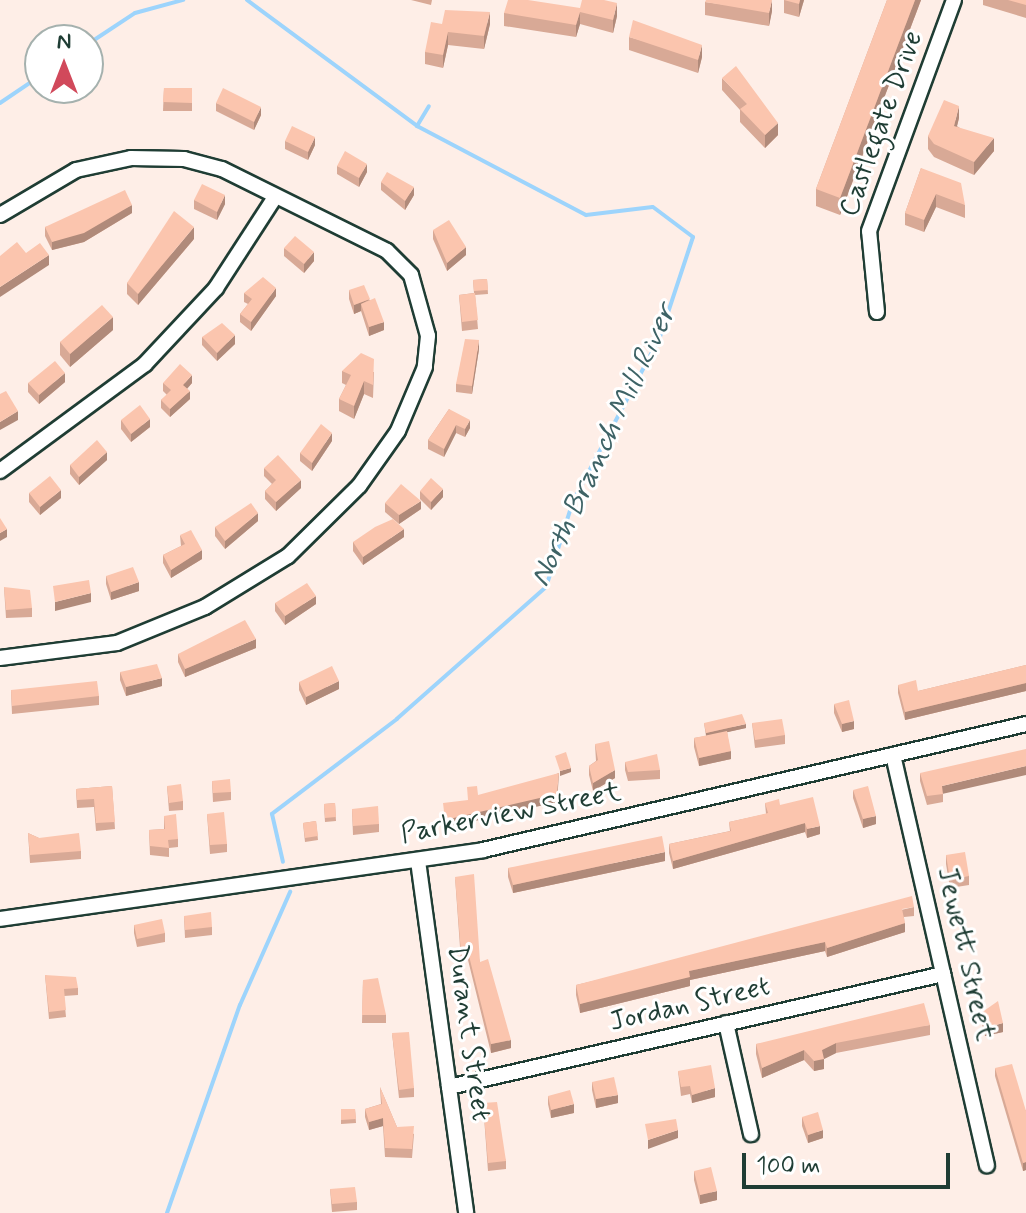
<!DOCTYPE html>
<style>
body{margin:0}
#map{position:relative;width:1026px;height:1213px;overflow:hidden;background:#feeee7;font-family:Mynerve,sans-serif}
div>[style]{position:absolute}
.stream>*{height:4px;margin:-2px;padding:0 2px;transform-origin:2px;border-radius:2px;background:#9dd4fc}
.roads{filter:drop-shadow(2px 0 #1f3d34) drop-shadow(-2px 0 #1f3d34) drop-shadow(0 2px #1f3d34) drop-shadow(0 -2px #1f3d34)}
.minor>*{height:14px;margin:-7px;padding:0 7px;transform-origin:7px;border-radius:7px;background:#fff}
.wall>*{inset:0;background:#d8a996}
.shaded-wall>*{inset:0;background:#b08a7a}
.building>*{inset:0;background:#fbc5ae}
span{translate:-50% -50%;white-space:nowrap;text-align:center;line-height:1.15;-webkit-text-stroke:6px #fff;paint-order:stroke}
.street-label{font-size:28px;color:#1f3d34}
.water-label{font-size:30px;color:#3e6366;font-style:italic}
.north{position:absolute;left:24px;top:24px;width:80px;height:80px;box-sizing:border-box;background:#fff;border:2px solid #a5b1ae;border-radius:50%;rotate:0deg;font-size:22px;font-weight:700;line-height:32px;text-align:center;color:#1f3d34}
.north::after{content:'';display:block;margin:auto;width:28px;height:36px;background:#d1495b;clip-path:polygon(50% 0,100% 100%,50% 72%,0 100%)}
.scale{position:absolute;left:742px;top:1153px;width:208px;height:36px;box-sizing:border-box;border:4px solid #1f3d34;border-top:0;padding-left:10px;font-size:24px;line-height:28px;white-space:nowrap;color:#1f3d34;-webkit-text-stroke:6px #fff;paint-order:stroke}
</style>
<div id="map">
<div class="stream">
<i style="left:247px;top:0;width:212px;rotate:36.5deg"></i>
<i style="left:417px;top:126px;width:191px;rotate:27.8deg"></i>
<i style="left:586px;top:215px;width:67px;rotate:-6.8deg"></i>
<i style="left:653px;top:207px;width:50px;rotate:36.9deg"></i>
<i style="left:693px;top:237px;width:105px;rotate:108.3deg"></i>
<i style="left:660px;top:337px;width:186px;rotate:117.9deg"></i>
<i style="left:573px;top:501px;width:90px;rotate:107.4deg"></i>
<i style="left:546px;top:587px;width:199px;rotate:138.5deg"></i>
<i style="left:397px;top:719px;width:157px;rotate:142.8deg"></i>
<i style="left:272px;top:814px;width:49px;rotate:77.1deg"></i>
<i style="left:88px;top:44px;width:56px;rotate:-33.4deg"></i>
<i style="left:135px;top:13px;width:50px;rotate:-15.2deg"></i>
<i style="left:0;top:103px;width:48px;rotate:-34deg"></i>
<i style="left:417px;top:126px;width:23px;rotate:-59deg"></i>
<i style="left:167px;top:1213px;width:220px;rotate:-70.7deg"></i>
<i style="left:240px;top:1005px;width:124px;rotate:-66.1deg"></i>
</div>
<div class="roads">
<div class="minor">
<i style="left:0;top:215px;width:88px;rotate:-30.6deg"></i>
<i style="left:76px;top:170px;width:56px;rotate:-12.3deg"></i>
<i style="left:131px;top:158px;width:53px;rotate:1.1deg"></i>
<i style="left:184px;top:159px;width:39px;rotate:15deg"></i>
<i style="left:222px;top:169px;width:184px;rotate:26.4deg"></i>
<i style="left:387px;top:251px;width:34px;rotate:45deg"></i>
<i style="left:411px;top:275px;width:63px;rotate:74.4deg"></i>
<i style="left:428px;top:336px;width:31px;rotate:96deg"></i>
<i style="left:425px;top:367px;width:69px;rotate:112.9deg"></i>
<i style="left:398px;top:431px;width:67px;rotate:125.3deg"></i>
<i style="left:359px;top:486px;width:100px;rotate:135.4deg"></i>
<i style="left:288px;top:556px;width:97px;rotate:148.4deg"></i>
<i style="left:205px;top:607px;width:95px;rotate:157.8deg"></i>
<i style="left:117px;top:643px;width:118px;rotate:172.7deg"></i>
<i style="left:877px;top:312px;width:81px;rotate:-95.6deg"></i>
<i style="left:869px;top:231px;width:246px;rotate:-69.8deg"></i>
<i style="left:0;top:471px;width:180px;rotate:-36.4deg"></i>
<i style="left:145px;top:364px;width:104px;rotate:-46.9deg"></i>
<i style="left:216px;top:288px;width:108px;rotate:-57deg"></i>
<i style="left:893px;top:755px;width:421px;rotate:77.1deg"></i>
<i style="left:418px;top:861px;width:355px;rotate:82.2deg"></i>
<i style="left:0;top:919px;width:488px;rotate:-8.1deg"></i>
<i style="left:483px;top:850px;width:557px;rotate:-13.06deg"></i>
<i style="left:726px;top:1023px;width:114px;rotate:77.3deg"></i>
<i style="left:449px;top:1087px;width:507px;rotate:-12.88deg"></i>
</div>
</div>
<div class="wall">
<i style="clip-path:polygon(411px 0,432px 0,431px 5px)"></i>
<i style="clip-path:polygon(784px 0,804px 0,799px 17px,784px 13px)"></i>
<i style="clip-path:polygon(887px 0,921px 0,840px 215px,816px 206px,816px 189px)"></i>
<i style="clip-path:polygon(983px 0,1026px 0,1026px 18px,983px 5px)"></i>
<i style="clip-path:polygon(705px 2px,772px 11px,769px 26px,705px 15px)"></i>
<i style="clip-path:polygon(580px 8px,617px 16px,613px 33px,580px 24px,576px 37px,504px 26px,504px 13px)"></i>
<i style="clip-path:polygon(442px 24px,490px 24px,484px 49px,448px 45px,443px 68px,425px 64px,425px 52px)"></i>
<i style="clip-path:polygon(629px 37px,702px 57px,698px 73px,629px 50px)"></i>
<i style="clip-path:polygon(722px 78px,778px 135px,765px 148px,740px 122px,740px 110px,722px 90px)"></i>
<i style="clip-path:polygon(164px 88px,192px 88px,192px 111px,163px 111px)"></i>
<i style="clip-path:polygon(216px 103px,261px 115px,254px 130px,216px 111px)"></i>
<i style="clip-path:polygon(959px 118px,957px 126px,994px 151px,974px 175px,934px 157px,928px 149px,928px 136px)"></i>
<i style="clip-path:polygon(285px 141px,315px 145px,308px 160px,285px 149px)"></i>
<i style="clip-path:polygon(337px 166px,367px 172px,359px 187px,337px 174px)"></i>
<i style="clip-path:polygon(921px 168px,965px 205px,965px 218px,936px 207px,924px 232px,905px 225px,905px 213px)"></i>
<i style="clip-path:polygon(381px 182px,414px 195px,405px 210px,381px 190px)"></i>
<i style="clip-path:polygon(194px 200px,225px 204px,217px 220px,194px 209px)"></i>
<i style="clip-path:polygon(132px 213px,84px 242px,52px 250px,45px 236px,45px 227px)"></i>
<i style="clip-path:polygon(433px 230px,466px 255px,447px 271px,433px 239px)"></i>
<i style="clip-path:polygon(194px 239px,138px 305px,127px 294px,127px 283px)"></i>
<i style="clip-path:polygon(284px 248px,314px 261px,304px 273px,284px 256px)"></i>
<i style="clip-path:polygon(487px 279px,488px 294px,475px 295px,478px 329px,462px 331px,459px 295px,474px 293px,473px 280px)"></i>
<i style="clip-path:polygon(349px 290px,370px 300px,384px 330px,369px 336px,361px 311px,354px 314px,349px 299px)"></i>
<i style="clip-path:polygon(244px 293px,276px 296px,251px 331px,240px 322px,240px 314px,248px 304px,244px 302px)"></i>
<i style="clip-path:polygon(113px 330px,70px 367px,60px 355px,60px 342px)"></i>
<i style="clip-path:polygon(202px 337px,235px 344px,217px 361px,202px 345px)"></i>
<i style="clip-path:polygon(479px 349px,472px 394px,456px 392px,456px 384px)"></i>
<i style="clip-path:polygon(342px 371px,374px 372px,373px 398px,364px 394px,354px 419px,339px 411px,339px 399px,346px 385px,342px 383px)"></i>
<i style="clip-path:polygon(65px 382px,39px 404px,28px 392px,28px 383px)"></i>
<i style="clip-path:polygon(163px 383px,192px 383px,187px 389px,190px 399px,170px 417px,161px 408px,161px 400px,167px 395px,163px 391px)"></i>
<i style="clip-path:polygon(449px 409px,470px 428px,465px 437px,456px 433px,444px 457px,428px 449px,428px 440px)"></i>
<i style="clip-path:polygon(121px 420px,150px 427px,131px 442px,121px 429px)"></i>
<i style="clip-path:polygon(332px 441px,312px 471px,300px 461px,300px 453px)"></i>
<i style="clip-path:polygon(107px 460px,79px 485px,70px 474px,70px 465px)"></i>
<i style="clip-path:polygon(264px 468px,301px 488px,276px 511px,265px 499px,265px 491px,272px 484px,264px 476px)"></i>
<i style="clip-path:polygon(420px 491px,443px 497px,431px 510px,420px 499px)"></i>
<i style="clip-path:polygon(29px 493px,61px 498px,40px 515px,29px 502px)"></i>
<i style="clip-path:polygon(385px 503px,421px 509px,399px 524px,385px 512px)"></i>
<i style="clip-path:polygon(258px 521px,225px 549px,215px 536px,215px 527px)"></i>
<i style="clip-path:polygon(180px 535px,202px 559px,171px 578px,163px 563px,163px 555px,181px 546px)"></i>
<i style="clip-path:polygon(404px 537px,363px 565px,353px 551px,353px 542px)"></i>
<i style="clip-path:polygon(106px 576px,139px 591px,111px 600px,106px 584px)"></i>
<i style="clip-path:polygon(4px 587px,32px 608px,32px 617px,6px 618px)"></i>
<i style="clip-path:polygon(275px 603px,316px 604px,285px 625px,275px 611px)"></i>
<i style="clip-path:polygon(256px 648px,185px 677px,178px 662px,178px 654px)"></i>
<i style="clip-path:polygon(1026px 665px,1026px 691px,905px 720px,898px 693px,898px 685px,918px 691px)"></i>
<i style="clip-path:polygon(120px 672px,162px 686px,126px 696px,120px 680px)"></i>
<i style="clip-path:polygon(299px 682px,339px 689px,306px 705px,299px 690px)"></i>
<i style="clip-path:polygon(11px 690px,99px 696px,99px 705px,12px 714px)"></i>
<i style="clip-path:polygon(834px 704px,854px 729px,842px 732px,834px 713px)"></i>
<i style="clip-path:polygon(704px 723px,746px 728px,727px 732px,731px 759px,699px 766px,694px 747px,694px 738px,706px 736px)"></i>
<i style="clip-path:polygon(752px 723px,785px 735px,785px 744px,755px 748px)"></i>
<i style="clip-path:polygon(595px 744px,615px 778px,593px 791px,589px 775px,589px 766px,596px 761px)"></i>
<i style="clip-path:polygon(625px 762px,660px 770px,660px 779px,628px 781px,625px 770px)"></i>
<i style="clip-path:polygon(920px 773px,943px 794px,943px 802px,927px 805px,920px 781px)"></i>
<i style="clip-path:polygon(212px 781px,231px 792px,231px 800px,213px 802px)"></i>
<i style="clip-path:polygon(112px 786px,115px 829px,96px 831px,94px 807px,77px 808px,76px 789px)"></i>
<i style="clip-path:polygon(167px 786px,183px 801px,183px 810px,169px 811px)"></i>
<i style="clip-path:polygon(853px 790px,876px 824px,863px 828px,853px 798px)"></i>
<i style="clip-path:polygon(335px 803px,336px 821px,325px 822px,324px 804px)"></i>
<i style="clip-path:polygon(765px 803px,780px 805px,820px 834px,807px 838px,805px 832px,673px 869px,669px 853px,669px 844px,730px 831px,729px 822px,766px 814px)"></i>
<i style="clip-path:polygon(352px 809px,379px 824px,379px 832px,353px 835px)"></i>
<i style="clip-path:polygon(207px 814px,227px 844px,227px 852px,210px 854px)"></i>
<i style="clip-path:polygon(164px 816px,178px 839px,178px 847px,169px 848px,169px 857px,150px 855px,149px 830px,164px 829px)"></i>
<i style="clip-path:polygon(316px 821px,318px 840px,305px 842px,303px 823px)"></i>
<i style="clip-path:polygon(28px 833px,39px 838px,81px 851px,81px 859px,30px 863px)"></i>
<i style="clip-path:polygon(946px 855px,969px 876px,969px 885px,950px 888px,946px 864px)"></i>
<i style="clip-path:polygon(665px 861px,513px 893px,508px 877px,508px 868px)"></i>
<i style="clip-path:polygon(455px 877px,480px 962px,511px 1048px,491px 1053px,468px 960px,461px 961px)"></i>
<i style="clip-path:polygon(914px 907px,914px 916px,904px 917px,905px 932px,827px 957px,825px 951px,690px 980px,690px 986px,580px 1013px,576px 995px,576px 985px)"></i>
<i style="clip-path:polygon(184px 916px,212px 927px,212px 935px,185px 938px)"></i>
<i style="clip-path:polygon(134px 925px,165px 933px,165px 942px,137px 947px,134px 933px)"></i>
<i style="clip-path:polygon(45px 975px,78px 988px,78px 995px,64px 996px,66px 1017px,49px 1019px)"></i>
<i style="clip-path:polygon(363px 980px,386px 1015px,386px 1023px,362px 1023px)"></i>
<i style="clip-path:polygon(981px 1013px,1003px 1032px,985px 1036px,981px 1021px)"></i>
<i style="clip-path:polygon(930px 1025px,930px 1035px,836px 1053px,824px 1059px,824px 1069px,814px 1071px,804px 1060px,762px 1078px,756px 1054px,756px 1044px)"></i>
<i style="clip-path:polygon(392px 1033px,414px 1088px,414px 1097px,399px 1098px)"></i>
<i style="clip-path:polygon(995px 1068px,1026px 1111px,1026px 1170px,1023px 1171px,995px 1076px)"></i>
<i style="clip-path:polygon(678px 1071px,715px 1097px,692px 1103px,690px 1094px,681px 1096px)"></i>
<i style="clip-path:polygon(592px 1082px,618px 1103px,596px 1108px,592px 1090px)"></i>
<i style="clip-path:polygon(380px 1087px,397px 1127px,414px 1134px,412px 1158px,385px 1157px,383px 1126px,369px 1130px,365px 1117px,365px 1109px,381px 1104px)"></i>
<i style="clip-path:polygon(548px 1096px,574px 1113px,551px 1118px,548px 1104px)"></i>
<i style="clip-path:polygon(483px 1103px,506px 1161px,506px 1169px,488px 1171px)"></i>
<i style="clip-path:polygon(341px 1109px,355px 1109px,356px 1123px,341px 1124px)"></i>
<i style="clip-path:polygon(802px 1117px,823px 1138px,808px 1143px,802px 1126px)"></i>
<i style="clip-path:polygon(694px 1171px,717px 1200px,700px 1204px,694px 1180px)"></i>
<i style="clip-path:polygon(330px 1189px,357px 1202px,357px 1210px,332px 1212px)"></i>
</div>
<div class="shaded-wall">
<i style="clip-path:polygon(772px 0,772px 11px,769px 26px,769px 13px)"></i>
<i style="clip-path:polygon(800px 0,804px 0,799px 17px,799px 4px)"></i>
<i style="clip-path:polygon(915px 0,921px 0,840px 215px,840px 198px)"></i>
<i style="clip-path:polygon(617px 3px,617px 16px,613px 33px,613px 20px)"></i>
<i style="clip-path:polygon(490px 12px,490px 24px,484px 49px,484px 36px)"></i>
<i style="clip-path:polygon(580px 12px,580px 24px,576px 37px,576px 25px)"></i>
<i style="clip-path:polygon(448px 32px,448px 45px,443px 68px,443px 55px)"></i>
<i style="clip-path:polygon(702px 45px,702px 57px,698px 73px,698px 60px)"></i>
<i style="clip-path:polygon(959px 106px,959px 118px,954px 138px,954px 126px)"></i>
<i style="clip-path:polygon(261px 107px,261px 115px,254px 130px,254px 122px)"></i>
<i style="clip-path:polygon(778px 123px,778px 135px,765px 148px,765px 135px)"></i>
<i style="clip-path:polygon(315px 137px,315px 145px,308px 160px,308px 152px)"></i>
<i style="clip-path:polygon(994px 138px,994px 151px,974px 175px,974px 162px)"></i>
<i style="clip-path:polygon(367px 164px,367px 172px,359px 187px,359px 178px)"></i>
<i style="clip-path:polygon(414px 187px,414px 195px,405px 210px,405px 201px)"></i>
<i style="clip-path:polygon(936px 194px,936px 207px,924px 232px,924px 220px)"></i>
<i style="clip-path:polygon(225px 195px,225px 204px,217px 220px,217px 212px)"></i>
<i style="clip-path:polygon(132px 205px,132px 213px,84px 242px,52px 250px,52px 242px)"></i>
<i style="clip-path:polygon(194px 227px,194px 239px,138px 305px,138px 294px)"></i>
<i style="clip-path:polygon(466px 247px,466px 255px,447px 271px,447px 263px)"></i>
<i style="clip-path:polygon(314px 252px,314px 261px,304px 273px,304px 264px)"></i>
<i style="clip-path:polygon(49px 255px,49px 265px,0 297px,0 287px)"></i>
<i style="clip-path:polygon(276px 288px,276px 296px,251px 331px,251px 322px)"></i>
<i style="clip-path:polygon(370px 299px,361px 304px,361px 311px,354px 314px,354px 305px)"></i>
<i style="clip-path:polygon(113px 317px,113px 330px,70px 367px,70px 354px)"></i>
<i style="clip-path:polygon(384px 322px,384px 330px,369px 336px,369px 327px)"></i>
<i style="clip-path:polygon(235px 335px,235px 344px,217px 361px,217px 353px)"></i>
<i style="clip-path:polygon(479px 340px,479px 349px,472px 394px,472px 386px)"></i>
<i style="clip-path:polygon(65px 373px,65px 382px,39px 404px,39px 395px)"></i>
<i style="clip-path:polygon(192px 375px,192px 383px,183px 393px,183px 385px)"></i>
<i style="clip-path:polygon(364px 381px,364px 394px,354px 419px,354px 406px)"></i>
<i style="clip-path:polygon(190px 391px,190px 399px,170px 417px,170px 409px)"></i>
<i style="clip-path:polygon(18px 411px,18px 420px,0 430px,0 422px)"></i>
<i style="clip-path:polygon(150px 419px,150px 427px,131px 442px,131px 434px)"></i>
<i style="clip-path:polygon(470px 420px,470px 428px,465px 437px,465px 429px)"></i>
<i style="clip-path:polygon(456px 425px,456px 433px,444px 457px,444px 449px)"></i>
<i style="clip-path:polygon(332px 433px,332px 441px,312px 471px,312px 463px)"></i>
<i style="clip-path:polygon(107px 452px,107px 460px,79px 485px,79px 477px)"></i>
<i style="clip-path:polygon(301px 480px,301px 488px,276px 511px,276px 502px)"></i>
<i style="clip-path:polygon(443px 489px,443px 497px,431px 510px,431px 502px)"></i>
<i style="clip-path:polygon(61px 490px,61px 498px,40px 515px,40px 507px)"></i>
<i style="clip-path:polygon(421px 501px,421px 509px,399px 524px,399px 515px)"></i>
<i style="clip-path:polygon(258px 513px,258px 521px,225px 549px,225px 541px)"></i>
<i style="clip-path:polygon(7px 529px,7px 537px,0 541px,0 533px)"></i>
<i style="clip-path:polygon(404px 529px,404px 537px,363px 565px,363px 557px)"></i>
<i style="clip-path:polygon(202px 550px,202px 559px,171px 578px,171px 570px)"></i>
<i style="clip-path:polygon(139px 582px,139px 591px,111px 600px,111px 592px)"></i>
<i style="clip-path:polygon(91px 593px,91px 602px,55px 611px,55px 602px)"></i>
<i style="clip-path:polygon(316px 596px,316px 604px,285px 625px,285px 616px)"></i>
<i style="clip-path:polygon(256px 639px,256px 648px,185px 677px,185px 669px)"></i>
<i style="clip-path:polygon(162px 678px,162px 686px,126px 696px,126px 687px)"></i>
<i style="clip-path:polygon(339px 681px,339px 689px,306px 705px,306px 697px)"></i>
<i style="clip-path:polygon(1026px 683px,1026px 691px,905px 720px,905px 712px)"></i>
<i style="clip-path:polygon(854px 721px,854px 729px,842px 732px,842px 724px)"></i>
<i style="clip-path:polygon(746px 724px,746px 728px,706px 737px,706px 733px)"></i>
<i style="clip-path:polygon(731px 751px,731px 759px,699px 766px,699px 758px)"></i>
<i style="clip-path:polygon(1026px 766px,1026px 775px,942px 794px,942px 786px)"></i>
<i style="clip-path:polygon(571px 768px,571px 772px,560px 776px,560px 771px)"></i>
<i style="clip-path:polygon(615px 770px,615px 778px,593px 791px,593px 783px)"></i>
<i style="clip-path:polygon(559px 773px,557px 802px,445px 828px,445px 820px)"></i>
<i style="clip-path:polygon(876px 816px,876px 824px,863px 828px,863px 819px)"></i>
<i style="clip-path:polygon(805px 823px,805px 832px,673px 869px,673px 861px)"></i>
<i style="clip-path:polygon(820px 826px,820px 834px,807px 838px,807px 829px)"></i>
<i style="clip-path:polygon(665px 852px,665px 861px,513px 893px,513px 885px)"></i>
<i style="clip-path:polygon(905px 923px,905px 932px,827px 957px,827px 948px)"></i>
<i style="clip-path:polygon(825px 942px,825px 951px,690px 980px,690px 986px,580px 1013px,580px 1004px,689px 971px)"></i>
<i style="clip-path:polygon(1003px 1023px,1003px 1032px,985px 1036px,985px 1028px)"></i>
<i style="clip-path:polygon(511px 1040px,511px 1048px,491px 1053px,491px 1044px)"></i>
<i style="clip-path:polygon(836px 1043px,836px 1053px,824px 1059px,824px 1069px,814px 1071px,814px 1061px,822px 1050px)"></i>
<i style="clip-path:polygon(804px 1050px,804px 1060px,762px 1078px,762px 1068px)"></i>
<i style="clip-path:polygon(715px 1088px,715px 1097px,692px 1103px,692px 1095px)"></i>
<i style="clip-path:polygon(618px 1095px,618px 1103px,596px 1108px,596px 1099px)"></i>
<i style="clip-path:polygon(574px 1104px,574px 1113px,551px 1118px,551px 1110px)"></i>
<i style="clip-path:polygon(383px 1118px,383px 1126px,369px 1130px,369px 1122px)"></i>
<i style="clip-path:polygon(678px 1130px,678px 1138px,648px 1149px,648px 1140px)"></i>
<i style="clip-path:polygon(823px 1130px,823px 1138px,808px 1143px,808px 1135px)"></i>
<i style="clip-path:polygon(1026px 1162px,1026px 1170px,1023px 1171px,1023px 1163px)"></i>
<i style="clip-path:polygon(717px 1191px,717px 1200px,700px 1204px,700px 1195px)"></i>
</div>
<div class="building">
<i style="clip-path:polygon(508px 0,528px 0,580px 8px,582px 0,604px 0,617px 3px,613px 20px,580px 12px,576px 25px,504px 13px)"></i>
<i style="clip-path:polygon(706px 0,772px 0,769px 13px,705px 2px)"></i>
<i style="clip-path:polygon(784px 0,800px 0,799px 4px)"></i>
<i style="clip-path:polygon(887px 0,915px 0,840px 198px,816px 189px)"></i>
<i style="clip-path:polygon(1008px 0,1026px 0,1026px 5px)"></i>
<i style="clip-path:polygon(445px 10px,490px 12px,484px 36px,448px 32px,443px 55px,425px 52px,431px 22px,442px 24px)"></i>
<i style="clip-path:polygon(633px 20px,702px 45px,698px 60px,629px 37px)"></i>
<i style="clip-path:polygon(736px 66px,778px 123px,765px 135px,740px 109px,747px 104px,722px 78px)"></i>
<i style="clip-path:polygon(164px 88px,192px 88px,192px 103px,163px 102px)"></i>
<i style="clip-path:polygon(223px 88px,261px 107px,254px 122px,216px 103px)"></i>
<i style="clip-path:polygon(944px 100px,959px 106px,954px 126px,994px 138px,974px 162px,934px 144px,928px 136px)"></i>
<i style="clip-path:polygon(292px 126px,315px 137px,308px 152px,285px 141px)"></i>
<i style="clip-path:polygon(345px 151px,367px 164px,359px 178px,337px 166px)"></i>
<i style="clip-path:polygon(921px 168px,961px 183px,965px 205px,936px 194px,924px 220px,905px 213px)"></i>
<i style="clip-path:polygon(387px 172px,414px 187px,405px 201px,381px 182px)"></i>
<i style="clip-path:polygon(202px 184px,225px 195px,217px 212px,194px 200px)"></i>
<i style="clip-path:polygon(125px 190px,132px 205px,84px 233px,52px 242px,45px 227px)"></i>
<i style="clip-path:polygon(174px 211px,194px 227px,138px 294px,127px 283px)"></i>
<i style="clip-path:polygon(449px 220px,466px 247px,447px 263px,433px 230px)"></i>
<i style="clip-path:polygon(295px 236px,314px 252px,304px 264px,284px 248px)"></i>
<i style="clip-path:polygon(17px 242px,26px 253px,40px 243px,49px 255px,0 287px,0 256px)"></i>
<i style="clip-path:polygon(263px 277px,276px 288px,251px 322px,240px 314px,252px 299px,244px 293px)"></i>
<i style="clip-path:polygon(487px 279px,488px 290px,474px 291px,473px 280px)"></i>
<i style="clip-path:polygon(364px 285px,370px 299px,354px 305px,349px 290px)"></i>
<i style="clip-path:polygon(475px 293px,478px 320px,462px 322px,459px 295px)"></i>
<i style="clip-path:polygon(375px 298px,384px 322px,369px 327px,361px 304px)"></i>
<i style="clip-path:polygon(102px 305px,113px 317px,70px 354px,60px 342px)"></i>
<i style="clip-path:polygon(222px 323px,235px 335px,217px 353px,202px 337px)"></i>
<i style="clip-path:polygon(465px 339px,479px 340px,472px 386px,456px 384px)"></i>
<i style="clip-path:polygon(361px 353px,374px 359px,373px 385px,364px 381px,354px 406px,339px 399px,351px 375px,342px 371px)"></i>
<i style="clip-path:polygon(55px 361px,65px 373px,39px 395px,28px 383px)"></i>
<i style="clip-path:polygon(180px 364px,192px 375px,183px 385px,190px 391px,170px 409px,161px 400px,171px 390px,163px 383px)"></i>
<i style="clip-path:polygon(6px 391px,18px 411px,0 422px,0 394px)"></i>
<i style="clip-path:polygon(140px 405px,150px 419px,131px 434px,121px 420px)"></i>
<i style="clip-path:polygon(449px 409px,470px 420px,465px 429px,456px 425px,444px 449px,428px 440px)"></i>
<i style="clip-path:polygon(321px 424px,332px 433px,312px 463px,300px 453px)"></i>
<i style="clip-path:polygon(97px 440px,107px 452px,79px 477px,70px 465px)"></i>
<i style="clip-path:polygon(278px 455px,301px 480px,276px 502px,265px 491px,276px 480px,264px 468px)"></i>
<i style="clip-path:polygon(50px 476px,61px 490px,40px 507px,29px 493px)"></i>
<i style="clip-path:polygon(431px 478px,443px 489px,431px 502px,420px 491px)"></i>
<i style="clip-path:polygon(401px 484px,421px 501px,399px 515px,385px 503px)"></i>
<i style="clip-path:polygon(251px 503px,258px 513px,225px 541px,215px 527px)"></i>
<i style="clip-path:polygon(0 518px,7px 529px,0 533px)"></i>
<i style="clip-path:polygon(393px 519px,404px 529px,363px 557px,353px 542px,375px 527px)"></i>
<i style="clip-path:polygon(191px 530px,202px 550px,171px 570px,163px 555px,185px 544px,180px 535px)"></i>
<i style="clip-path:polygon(133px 567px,139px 582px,111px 592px,106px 576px)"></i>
<i style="clip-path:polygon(89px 580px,91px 593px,55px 602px,53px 586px)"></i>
<i style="clip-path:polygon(307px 583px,316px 596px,285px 616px,275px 603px)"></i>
<i style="clip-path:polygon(4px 587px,30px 590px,32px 608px,6px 610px)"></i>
<i style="clip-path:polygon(245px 620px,256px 639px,185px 669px,178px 654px)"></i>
<i style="clip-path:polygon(157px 664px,162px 678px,126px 687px,120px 672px)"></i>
<i style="clip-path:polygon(1026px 665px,1026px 683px,905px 712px,898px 685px,916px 680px,918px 691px)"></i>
<i style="clip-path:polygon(332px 666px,339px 681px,306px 697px,299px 682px)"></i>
<i style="clip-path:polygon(97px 681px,99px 696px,12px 706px,11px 690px)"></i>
<i style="clip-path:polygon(849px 700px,854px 721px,842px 724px,834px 704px)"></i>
<i style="clip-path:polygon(742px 714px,746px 724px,706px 733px,704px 723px)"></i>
<i style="clip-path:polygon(782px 719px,785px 735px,755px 740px,752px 723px)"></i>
<i style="clip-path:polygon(727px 731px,731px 751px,699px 758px,694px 738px)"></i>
<i style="clip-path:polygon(609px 741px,615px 770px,593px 783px,589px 766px,598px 760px,595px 744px)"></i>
<i style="clip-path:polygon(1026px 749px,1026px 766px,942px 786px,943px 794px,927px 796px,920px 773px)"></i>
<i style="clip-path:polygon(566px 752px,571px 768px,560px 771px,555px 756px)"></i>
<i style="clip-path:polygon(657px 754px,660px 770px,628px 772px,625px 762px)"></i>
<i style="clip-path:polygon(559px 773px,557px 794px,445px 820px,443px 803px,468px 800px,467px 787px,477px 786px,478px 795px)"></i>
<i style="clip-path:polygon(230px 779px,231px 792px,213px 793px,212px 781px)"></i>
<i style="clip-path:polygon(181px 784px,183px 801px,169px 803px,167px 786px)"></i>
<i style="clip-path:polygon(112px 786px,115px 822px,96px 823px,94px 799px,77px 800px,76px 789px)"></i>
<i style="clip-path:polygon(868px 786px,876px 816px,863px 819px,853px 790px)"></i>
<i style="clip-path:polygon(813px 797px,820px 826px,807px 829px,805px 823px,673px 861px,669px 844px,731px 831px,729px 822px,768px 813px,765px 803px,779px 799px,780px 805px)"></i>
<i style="clip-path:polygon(335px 803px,336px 817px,325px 818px,324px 804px)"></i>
<i style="clip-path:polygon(378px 806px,379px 824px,353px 826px,352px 809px)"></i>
<i style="clip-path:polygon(224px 812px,227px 844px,210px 845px,207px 814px)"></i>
<i style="clip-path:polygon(176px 814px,178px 839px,168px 840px,169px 848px,150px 846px,149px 830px,165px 829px,164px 816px)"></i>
<i style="clip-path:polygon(316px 821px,318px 836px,305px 838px,303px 823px)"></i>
<i style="clip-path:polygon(28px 833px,39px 838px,79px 833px,81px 851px,30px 855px)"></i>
<i style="clip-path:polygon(662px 836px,665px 852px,513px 885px,508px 868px)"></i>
<i style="clip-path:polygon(965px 852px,969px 876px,950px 880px,946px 855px)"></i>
<i style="clip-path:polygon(474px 874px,480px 962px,488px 959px,511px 1040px,491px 1044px,468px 952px,461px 953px,455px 877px)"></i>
<i style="clip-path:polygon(912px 896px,914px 907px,902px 909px,905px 923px,827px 948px,825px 942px,689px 971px,690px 977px,580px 1004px,576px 985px)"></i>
<i style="clip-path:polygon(211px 912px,212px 927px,185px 930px,184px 916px)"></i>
<i style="clip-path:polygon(162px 919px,165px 933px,137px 939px,134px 925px)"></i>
<i style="clip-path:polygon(45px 975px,76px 977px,78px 988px,64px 989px,66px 1010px,49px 1012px)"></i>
<i style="clip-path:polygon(378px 978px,386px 1015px,362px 1015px,363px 980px)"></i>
<i style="clip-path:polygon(998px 1001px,1003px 1023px,985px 1028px,981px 1013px)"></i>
<i style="clip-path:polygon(924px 1003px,930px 1025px,836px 1043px,822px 1050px,824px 1059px,814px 1061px,804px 1050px,762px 1068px,756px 1044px)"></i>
<i style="clip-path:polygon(409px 1032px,414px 1088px,399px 1090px,392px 1033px)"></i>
<i style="clip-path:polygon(1012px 1064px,1026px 1111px,1026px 1162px,1023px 1163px,995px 1068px)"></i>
<i style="clip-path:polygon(711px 1065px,715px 1088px,692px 1095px,690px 1086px,681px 1087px,678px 1071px)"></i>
<i style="clip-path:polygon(614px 1077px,618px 1095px,596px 1099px,592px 1082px)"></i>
<i style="clip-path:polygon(380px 1087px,397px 1127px,414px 1126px,412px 1149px,385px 1148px,383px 1118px,369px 1122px,365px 1109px,382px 1104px)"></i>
<i style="clip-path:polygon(570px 1090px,574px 1104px,551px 1110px,548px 1096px)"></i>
<i style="clip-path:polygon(497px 1102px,506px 1161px,488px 1163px,483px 1103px)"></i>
<i style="clip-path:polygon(341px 1109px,355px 1109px,356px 1119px,341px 1120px)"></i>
<i style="clip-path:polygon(818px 1112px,823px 1130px,808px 1135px,802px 1117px)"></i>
<i style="clip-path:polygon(676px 1119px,678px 1130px,648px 1140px,645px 1124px)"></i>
<i style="clip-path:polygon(711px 1167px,717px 1191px,700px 1195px,694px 1171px)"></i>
<i style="clip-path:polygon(355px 1187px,357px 1202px,332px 1204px,330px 1189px)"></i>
</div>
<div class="street-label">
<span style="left:882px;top:124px;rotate:-70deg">Castlegate Drive</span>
<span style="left:511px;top:814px;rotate:-11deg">Parkerview Street</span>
<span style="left:965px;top:954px;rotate:77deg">Jewett Street</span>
<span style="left:690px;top:1005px;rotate:-13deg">Jordan Street</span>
<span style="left:468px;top:1033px;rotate:82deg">Durant Street</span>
</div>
<div class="water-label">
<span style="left:604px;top:446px;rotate:-65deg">North Branch Mill River</span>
</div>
<div class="north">N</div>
<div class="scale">100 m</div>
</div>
